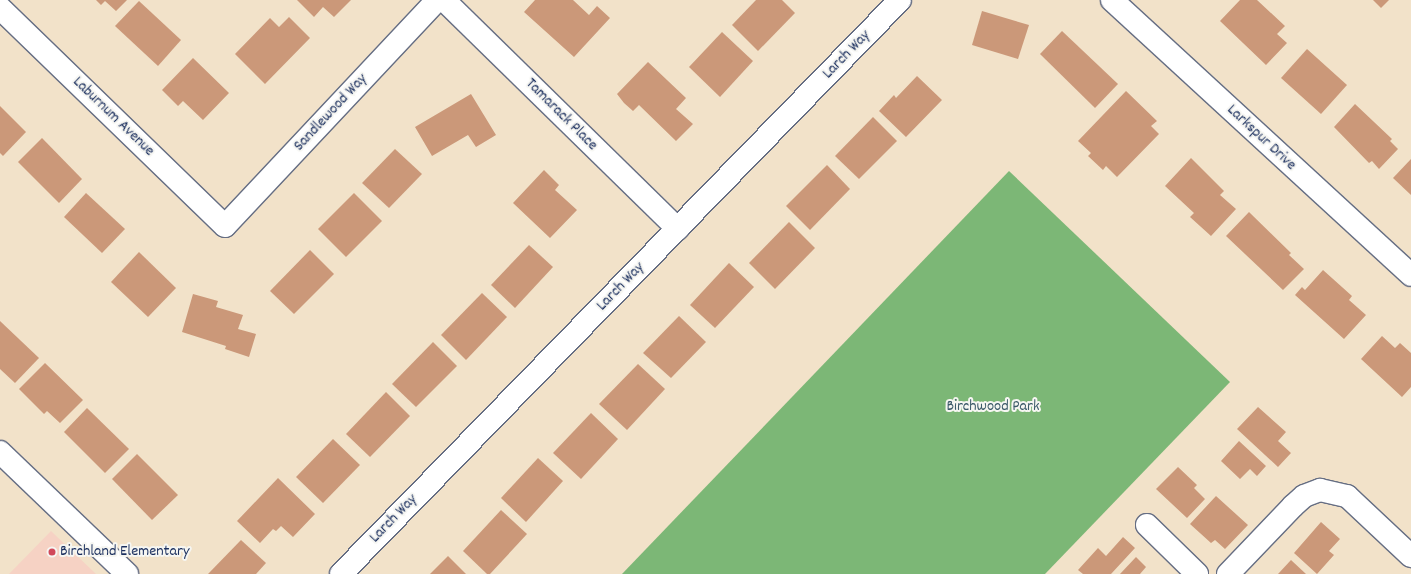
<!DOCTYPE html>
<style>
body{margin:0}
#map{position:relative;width:1411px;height:574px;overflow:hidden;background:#f2e2c9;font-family:Dekko,sans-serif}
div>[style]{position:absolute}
.built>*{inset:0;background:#f6d2c4}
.forest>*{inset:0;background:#7cb776}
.building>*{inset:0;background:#cb9879}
.roads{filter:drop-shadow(1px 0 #666e83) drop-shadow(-1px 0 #666e83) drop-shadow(0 1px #666e83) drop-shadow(0 -1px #666e83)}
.minor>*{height:22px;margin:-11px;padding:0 11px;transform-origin:11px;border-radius:11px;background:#fff}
.dots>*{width:11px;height:11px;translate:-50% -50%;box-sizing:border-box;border:2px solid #f6f6f2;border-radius:50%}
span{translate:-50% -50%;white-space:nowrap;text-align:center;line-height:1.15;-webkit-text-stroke:4px #f6f6f2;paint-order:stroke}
.street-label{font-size:16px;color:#1b2f5e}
.park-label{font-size:16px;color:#3b5969}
.poi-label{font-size:16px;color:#1b2f5e}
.left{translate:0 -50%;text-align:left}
</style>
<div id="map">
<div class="built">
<i style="clip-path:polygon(51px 531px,96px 574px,9px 574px)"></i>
</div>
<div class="forest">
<i style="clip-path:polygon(1009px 171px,1230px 382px,1045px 574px,622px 574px)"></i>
</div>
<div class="building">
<i style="clip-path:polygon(96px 0,127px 0,116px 11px,105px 1px,101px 5px)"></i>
<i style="clip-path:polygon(297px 0,351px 0,334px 17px,323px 7px,314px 17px)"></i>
<i style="clip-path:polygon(535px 0,573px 0,589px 15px,597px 6px,610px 18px,574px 57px,524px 12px)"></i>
<i style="clip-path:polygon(756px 0,782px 0,795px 13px,758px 51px,732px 25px)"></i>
<i style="clip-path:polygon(1240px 0,1257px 0,1285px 26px,1277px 34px,1287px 43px,1266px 65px,1220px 21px)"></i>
<i style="clip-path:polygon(1373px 0,1389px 0,1381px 8px)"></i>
<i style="clip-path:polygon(139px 1px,181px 40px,158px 66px,115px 26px)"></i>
<i style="clip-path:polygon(982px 11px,1029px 25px,1018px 59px,972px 45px)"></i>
<i style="clip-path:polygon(289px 17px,310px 38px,265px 84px,235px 54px,270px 18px,279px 27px)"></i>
<i style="clip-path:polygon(1062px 31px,1118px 84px,1095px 108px,1040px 54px)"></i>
<i style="clip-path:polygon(722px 32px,753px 61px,720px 97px,689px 67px)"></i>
<i style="clip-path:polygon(1307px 49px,1347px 85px,1321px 114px,1281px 78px)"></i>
<i style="clip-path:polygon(193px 58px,229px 93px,203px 120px,183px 101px,178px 106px,162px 90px)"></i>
<i style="clip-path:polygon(648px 62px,686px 98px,676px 109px,693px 124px,676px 141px,639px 105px,633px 111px,624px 103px,617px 94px)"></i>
<i style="clip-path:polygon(917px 76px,942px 100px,906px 137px,879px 111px,894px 95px,896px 98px)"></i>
<i style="clip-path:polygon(1126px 91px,1157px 121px,1151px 126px,1159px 134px,1117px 177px,1106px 166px,1103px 170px,1088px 156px,1091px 153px,1078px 141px)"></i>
<i style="clip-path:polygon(471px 94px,496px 135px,476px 147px,468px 135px,432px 156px,415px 127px)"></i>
<i style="clip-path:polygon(1355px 104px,1392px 139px,1390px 141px,1398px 149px,1379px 169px,1372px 161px,1369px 163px,1334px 127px)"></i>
<i style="clip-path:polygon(0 106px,26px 132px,3px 156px,0 153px)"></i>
<i style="clip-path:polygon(873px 117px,897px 141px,859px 179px,835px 156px)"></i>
<i style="clip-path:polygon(42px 138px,82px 179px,59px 203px,18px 162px)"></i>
<i style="clip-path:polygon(395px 149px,422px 174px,389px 208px,362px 183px)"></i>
<i style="clip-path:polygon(1191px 158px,1224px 191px,1220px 195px,1236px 209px,1211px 236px,1190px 217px,1194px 213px,1165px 186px)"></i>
<i style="clip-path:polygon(1411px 159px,1411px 195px,1393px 178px)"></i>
<i style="clip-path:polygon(827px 165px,850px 189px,810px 230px,786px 206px)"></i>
<i style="clip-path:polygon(544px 170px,559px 185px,555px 190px,577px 210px,550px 238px,513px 203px)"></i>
<i style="clip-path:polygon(86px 193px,125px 229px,102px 253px,64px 217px)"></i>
<i style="clip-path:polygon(354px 193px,382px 221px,346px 257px,318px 229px)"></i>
<i style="clip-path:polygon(1249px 212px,1291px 253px,1289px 255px,1304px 269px,1283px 290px,1226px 236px)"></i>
<i style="clip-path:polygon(789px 222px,815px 248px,775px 289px,749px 263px)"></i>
<i style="clip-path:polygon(529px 245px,553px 267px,515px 308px,491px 285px)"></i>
<i style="clip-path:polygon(310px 250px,334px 274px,294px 314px,270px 291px)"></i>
<i style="clip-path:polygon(139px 252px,176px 288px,148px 317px,111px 282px)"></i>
<i style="clip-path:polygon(729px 263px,754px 287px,715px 328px,690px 305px)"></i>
<i style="clip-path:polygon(1323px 270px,1352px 296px,1349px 300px,1366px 315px,1344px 339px,1295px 295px,1302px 287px,1305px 290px)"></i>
<i style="clip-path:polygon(482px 293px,507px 317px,466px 360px,441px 335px)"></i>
<i style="clip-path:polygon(193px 294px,218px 301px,216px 307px,243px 315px,238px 329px,256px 334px,249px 357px,225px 349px,226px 346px,182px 332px)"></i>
<i style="clip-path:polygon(679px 316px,706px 342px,671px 378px,643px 353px)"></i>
<i style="clip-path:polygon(0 321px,39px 358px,15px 383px,0 369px)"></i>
<i style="clip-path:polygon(1382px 336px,1395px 348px,1400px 343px,1411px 353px,1411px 387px,1402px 397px,1361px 359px)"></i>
<i style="clip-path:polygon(433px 342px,457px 366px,416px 407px,392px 384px)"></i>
<i style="clip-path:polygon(45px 363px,83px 400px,60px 423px,47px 411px,44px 414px,19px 389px)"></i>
<i style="clip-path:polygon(638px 364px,665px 389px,627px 430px,599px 404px)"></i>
<i style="clip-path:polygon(386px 392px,410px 416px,370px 457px,346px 434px)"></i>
<i style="clip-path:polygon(1258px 407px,1286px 432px,1278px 441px,1291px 453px,1278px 467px,1237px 429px)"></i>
<i style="clip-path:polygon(87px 408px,129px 449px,105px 473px,64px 432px)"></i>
<i style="clip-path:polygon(591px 413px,618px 439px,581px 479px,553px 453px)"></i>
<i style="clip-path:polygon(333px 439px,360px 465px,323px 503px,296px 477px)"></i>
<i style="clip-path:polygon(1239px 441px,1266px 466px,1257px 476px,1250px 469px,1240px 479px,1221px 461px)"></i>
<i style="clip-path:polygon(137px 454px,178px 495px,152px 520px,112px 479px)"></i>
<i style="clip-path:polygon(538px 458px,563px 481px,526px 522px,501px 498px)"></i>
<i style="clip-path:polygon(1178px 467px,1197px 485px,1194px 488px,1205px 499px,1187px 518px,1156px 489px)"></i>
<i style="clip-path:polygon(278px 478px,315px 514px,293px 537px,281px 526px,276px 531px,273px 529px,260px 543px,237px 521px)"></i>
<i style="clip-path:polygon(1216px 496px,1248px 525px,1225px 549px,1215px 540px,1211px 543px,1190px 524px)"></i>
<i style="clip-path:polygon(501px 510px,527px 534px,490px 574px,487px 574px,463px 551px)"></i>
<i style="clip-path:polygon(1321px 522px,1340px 539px,1329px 551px,1334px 555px,1317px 574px,1294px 553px)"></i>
<i style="clip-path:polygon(1123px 537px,1135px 548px,1111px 574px,1083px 574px,1078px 570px,1098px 548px,1106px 556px)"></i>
<i style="clip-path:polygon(241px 540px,266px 563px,256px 574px,208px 574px)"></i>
<i style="clip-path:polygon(448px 556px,466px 574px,430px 574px)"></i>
<i style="clip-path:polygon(1136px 557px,1146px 567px,1140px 574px,1120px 574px)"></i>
<i style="clip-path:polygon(1291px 560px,1306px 574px,1278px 574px)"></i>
</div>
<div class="roads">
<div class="minor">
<i style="left:444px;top:0;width:327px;rotate:44.4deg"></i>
<i style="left:1112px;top:0;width:406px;rotate:42.6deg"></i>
<i style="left:0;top:8px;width:313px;rotate:44.1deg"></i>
<i style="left:225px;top:226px;width:310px;rotate:-46.8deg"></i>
<i style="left:0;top:452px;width:176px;rotate:43.8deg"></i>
<i style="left:1147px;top:525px;width:70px;rotate:44.4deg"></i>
<i style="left:341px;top:574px;width:801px;rotate:-45.76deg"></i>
<i style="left:1228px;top:574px;width:94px;rotate:-46.3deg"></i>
<i style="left:1293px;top:506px;width:15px;rotate:-42deg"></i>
<i style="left:1304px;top:496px;width:17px;rotate:-21deg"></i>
<i style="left:1320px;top:490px;width:28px;rotate:13deg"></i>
<i style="left:1347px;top:496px;width:88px;rotate:43.2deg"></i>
</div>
</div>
<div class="dots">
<i style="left:52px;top:552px;background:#d1495b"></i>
</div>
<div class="street-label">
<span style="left:847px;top:55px;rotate:-46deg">Larch Way</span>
<span style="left:331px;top:113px;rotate:-47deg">Sandlewood Way</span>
<span style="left:561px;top:115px;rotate:45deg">Tamarack Place</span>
<span style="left:113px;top:117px;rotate:44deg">Laburnum Avenue</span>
<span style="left:1261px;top:138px;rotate:43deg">Larkspur Drive</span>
<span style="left:621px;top:287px;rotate:-46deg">Larch Way</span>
<span style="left:394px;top:519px;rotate:-46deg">Larch Way</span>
</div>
<div class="park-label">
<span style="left:993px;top:407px">Birchwood Park</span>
</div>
<div class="poi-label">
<span class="left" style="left:60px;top:552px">Birchland Elementary</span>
</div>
</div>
